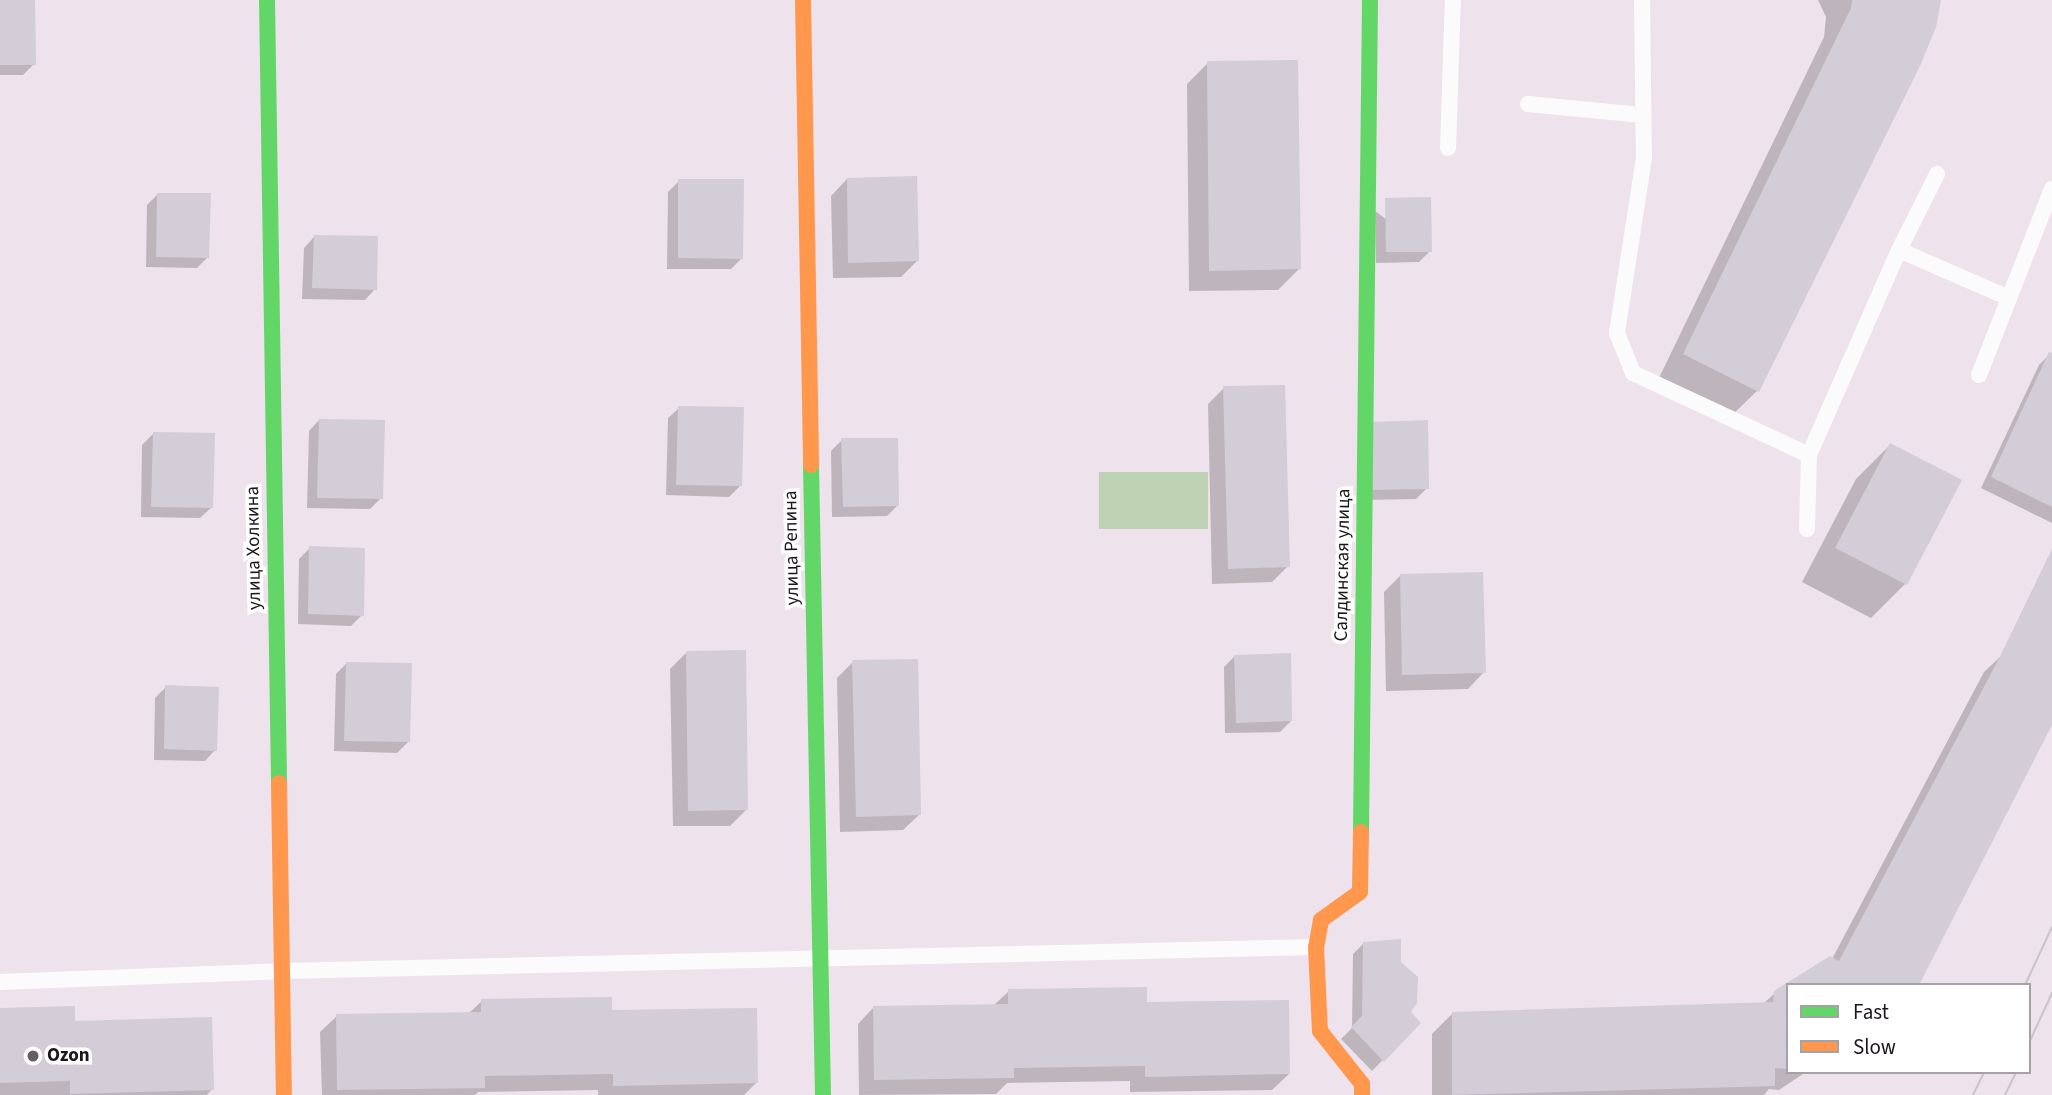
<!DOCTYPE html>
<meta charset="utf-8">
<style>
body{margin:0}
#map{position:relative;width:2052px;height:1095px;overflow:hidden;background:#eee2ec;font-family:"Source Sans 3",sans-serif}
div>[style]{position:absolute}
.green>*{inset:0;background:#bed3b4}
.shadow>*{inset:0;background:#0003}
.building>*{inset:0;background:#d2cdd6}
.lane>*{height:16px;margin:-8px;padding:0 8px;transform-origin:8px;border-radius:8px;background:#fcfbfc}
.fast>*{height:16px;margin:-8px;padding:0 8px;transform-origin:8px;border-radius:8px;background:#63d668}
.slow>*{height:16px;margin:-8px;padding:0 8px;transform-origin:8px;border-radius:8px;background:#ff974d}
.tram>*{height:2px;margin:-1px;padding:0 1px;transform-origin:1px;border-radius:1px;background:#c8c5c7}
.dots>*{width:19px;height:19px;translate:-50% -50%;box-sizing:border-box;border:4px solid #fff;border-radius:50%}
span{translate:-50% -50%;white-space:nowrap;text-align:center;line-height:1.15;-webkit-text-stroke:7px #fff;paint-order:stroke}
.street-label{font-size:19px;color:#1d161d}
.poi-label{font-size:19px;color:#1d161d;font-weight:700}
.left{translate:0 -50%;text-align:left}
.legend{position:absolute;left:1786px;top:983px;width:245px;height:91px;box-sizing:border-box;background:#fff;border:2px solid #a5a2a5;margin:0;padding:9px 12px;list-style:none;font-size:21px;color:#1d161d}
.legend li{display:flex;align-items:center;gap:14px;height:35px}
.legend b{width:35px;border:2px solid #a5a2a5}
</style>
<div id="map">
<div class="green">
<i style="clip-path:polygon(1099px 472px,1208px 472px,1208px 529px,1099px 529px)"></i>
</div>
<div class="shadow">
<i style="clip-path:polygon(0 0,34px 0,34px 64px,23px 75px,0 75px)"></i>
<i style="clip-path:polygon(1818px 0,1940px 0,1757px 391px,1729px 418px,1657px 382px,1824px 37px,1826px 17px)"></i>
<i style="clip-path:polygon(1208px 63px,1299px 269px,1278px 290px,1189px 291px,1187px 84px)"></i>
<i style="clip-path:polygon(847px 179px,917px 261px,901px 277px,833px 278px,831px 196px)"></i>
<i style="clip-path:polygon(679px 181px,742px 258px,731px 269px,667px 269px,668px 192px)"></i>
<i style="clip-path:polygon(158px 194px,208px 257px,197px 268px,146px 267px,147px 205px)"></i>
<i style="clip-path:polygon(1375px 211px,1430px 251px,1419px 262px,1376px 263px)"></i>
<i style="clip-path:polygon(314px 237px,375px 289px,365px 300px,302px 299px,304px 248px)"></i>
<i style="clip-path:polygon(2050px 354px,2052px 355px,2052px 523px,1981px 488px,2039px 365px)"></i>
<i style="clip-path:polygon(1224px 388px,1288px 566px,1272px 582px,1212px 584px,1208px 404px)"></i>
<i style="clip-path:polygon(679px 408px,740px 486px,729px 497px,666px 495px,668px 418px)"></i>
<i style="clip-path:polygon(319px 420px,381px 498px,370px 509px,307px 508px,309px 431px)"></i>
<i style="clip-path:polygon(153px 434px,211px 508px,200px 518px,141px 517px,142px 445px)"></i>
<i style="clip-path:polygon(1360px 435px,1427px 488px,1416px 499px,1362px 500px)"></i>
<i style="clip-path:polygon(842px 440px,898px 505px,887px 516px,832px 517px,831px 451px)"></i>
<i style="clip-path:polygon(1890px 445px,1905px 584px,1871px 618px,1802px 582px,1856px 479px)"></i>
<i style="clip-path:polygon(310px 548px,362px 615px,351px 626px,298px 624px,299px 559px)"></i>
<i style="clip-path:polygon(2052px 550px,2052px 721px,1917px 985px,1788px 985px,1788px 1072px,1806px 1072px,1779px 1090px,1769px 1089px,1764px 1095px,1432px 1095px,1432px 1034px,1453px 1013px,1763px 1004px,1775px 993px,1830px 958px,1832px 959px,1984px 672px,2000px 657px)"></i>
<i style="clip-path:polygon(1400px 576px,1484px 672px,1468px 689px,1386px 691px,1384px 592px)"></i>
<i style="clip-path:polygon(686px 653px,747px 809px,730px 826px,673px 826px,670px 669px)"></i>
<i style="clip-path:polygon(1235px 656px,1291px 721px,1280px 732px,1225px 733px,1224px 667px)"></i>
<i style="clip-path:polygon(853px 662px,920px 814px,903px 830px,840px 832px,837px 678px)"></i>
<i style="clip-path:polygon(347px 663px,408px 742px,397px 753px,334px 751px,336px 674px)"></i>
<i style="clip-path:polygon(166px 687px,215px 750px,205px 761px,154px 760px,155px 698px)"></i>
<i style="clip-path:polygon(1364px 943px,1408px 1013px,1419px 1023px,1372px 1071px,1341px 1039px,1352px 1028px,1353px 954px)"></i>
<i style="clip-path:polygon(1009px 991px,1145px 1003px,1289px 1074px,1272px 1090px,1130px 1092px,1130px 1081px,1007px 1083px,996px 1094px,859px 1095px,858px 1024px,874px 1007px,993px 1006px)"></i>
<i style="clip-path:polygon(482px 1001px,611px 1012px,756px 1083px,744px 1095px,598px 1095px,598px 1090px,478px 1092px,475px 1095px,322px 1095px,320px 1032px,337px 1016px,469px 1013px)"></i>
<i style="clip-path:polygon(0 1010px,212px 1089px,207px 1095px,0 1095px)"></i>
</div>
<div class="building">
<i style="clip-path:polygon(0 0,35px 0,36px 65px,0 65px)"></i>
<i style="clip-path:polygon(1852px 0,1941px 0,1936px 27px,1920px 66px,1759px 392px,1683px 354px,1851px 8px)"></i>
<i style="clip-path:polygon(1298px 60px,1301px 269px,1209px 271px,1207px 61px)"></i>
<i style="clip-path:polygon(917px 176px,919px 261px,848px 263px,847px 178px)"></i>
<i style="clip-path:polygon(678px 179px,744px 179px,743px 259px,678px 258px)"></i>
<i style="clip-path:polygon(157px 193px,211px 193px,209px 258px,156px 257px)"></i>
<i style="clip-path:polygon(1431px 197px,1432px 252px,1386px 252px,1385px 198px)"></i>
<i style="clip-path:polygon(314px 235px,378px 236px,377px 290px,312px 288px)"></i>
<i style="clip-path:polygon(2049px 352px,2052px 353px,2052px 507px,1991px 477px)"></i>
<i style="clip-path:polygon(1285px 385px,1290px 567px,1228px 569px,1223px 386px)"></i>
<i style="clip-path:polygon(678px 406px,744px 407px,742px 486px,676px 485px)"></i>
<i style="clip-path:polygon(319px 419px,385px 420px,383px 499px,317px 498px)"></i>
<i style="clip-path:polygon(1428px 420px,1429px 489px,1372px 490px,1371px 422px)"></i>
<i style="clip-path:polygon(153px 432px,215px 433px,213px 508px,151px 507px)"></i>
<i style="clip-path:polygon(841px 438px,898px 438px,899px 506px,843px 507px)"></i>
<i style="clip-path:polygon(1890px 443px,1962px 480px,1907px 585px,1835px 548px)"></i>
<i style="clip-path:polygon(309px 546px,365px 548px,364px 616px,308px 614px)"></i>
<i style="clip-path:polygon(2052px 549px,2052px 725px,1919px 985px,1788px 985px,1788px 1069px,1775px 1068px,1775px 1086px,1452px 1095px,1452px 1012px,1773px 1002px,1774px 991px,1830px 956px,1839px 961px,2004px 649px)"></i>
<i style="clip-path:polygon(1483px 572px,1486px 673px,1402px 675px,1400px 574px)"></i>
<i style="clip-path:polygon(746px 650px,748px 810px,688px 811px,686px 651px)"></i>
<i style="clip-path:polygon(1291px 653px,1292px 721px,1236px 723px,1234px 655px)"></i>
<i style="clip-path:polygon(918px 659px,921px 815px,856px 817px,852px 660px)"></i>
<i style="clip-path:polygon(346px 662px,412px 663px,410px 742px,344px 741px)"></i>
<i style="clip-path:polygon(165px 685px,219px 687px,217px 751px,164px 749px)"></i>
<i style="clip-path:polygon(1401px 939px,1401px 962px,1418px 977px,1417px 1003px,1411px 1012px,1421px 1023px,1384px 1062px,1351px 1027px,1362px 1016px,1363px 942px)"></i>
<i style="clip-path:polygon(1147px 987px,1147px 1002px,1289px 1000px,1290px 1074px,1145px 1077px,1145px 1066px,1014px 1068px,1014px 1078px,874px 1080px,873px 1006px,1008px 1004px,1008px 989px)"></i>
<i style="clip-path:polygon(612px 997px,612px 1010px,757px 1008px,758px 1083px,613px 1086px,613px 1074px,485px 1076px,485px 1088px,337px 1090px,336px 1014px,481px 1012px,481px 999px)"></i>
<i style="clip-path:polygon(75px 1006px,75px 1021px,212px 1017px,214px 1090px,70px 1094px,70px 1081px,0 1083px,0 1008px)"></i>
</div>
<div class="lane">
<i style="left:1642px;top:0;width:158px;rotate:89.3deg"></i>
<i style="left:1644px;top:158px;width:177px;rotate:98.8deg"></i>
<i style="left:1617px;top:333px;width:43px;rotate:68.2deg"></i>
<i style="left:1633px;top:373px;width:194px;rotate:25deg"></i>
<i style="left:1528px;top:104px;width:116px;rotate:5.5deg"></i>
<i style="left:1448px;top:148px;width:148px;rotate:-88.1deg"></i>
<i style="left:1899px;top:250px;width:120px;rotate:23.6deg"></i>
<i style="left:1979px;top:375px;width:200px;rotate:-68.6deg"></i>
<i style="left:1807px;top:529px;width:74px;rotate:-88.5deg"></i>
<i style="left:1809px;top:455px;width:224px;rotate:-66.3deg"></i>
<i style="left:1899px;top:250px;width:85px;rotate:-63.4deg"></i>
<i style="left:0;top:982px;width:282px;rotate:-2.2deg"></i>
<i style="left:282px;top:971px;width:1034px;rotate:-1.33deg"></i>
</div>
<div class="fast">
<i style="left:267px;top:0;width:783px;rotate:89.12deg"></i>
<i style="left:811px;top:465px;width:630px;rotate:88.91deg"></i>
<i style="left:1361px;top:832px;width:832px;rotate:-89.38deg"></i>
</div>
<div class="slow">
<i style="left:803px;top:0;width:465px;rotate:89deg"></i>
<i style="left:279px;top:783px;width:312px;rotate:89.1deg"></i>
<i style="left:1361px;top:832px;width:60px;rotate:91deg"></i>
<i style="left:1360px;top:892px;width:48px;rotate:144.3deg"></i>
<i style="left:1321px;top:920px;width:27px;rotate:100deg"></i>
<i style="left:1316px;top:947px;width:84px;rotate:87.3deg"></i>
<i style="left:1320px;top:1031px;width:68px;rotate:51.6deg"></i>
<i style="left:1362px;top:1084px;width:11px;rotate:90deg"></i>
</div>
<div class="tram">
<i style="left:2025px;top:985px;width:64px;rotate:-65deg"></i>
<i style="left:2029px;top:1043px;width:55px;rotate:-65.3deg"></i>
<i style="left:1973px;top:1095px;width:25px;rotate:-64deg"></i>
<i style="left:2005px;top:1095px;width:25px;rotate:-64deg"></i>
</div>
<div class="dots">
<i style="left:33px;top:1056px;background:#665d65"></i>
</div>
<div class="street-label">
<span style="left:254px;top:548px;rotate:-91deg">улица Холкина</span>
<span style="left:792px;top:548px;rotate:-91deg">улица Репина</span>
<span style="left:1343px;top:565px;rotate:-89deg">Салдинская улица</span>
</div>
<div class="poi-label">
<span class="left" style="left:47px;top:1056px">Ozon</span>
</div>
<ul class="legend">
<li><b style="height:9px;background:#63d668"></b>Fast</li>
<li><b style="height:9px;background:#ff974d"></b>Slow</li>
</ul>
</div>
